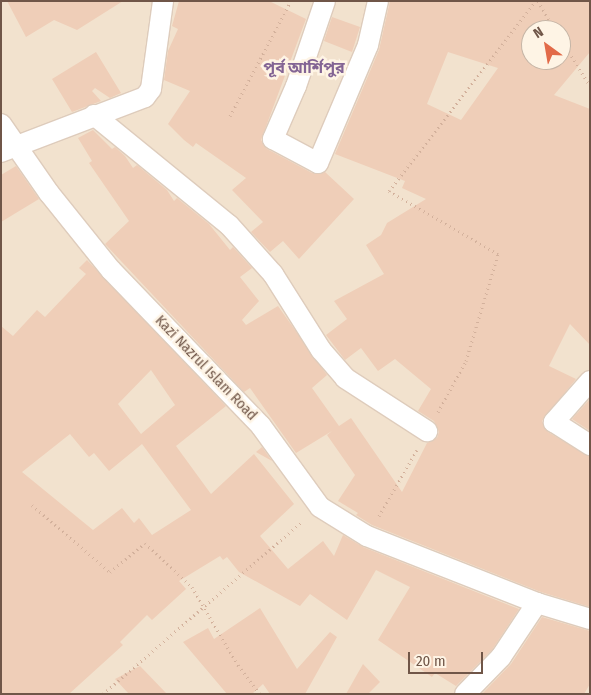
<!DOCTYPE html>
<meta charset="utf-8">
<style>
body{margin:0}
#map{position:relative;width:591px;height:695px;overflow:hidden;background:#fbf0e0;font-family:"Fira Sans Condensed","Noto Sans Bengali",sans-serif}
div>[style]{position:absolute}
.residential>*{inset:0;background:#f2e2ce}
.building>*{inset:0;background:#efceb8}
.path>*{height:3px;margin-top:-1.5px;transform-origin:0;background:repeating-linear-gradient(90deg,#d3b19c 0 1px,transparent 0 5px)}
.roads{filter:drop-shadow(1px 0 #deccbc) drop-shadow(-1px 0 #deccbc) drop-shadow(0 1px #deccbc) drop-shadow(0 -1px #deccbc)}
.street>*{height:20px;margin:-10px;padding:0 10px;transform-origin:10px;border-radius:10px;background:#fff}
span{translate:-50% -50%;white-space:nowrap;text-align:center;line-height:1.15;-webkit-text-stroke:5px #fef4e5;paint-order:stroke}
.street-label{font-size:15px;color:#705648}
.neighbourhood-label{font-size:16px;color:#836494;font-weight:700}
.frame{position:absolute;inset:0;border:2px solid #705648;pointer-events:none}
.north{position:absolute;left:521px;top:20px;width:50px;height:50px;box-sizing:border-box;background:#fef4e5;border:1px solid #c5b5a6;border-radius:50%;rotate:328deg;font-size:14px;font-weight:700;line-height:20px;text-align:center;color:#705648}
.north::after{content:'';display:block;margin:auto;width:18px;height:22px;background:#e26a48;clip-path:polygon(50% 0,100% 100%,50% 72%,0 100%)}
.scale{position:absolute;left:408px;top:652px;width:75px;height:22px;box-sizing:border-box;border:2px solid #705648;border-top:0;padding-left:6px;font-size:15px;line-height:18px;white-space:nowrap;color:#705648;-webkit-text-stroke:4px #fef4e5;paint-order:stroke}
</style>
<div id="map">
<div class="residential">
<i style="clip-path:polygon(evenodd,1px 1px,590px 1px,590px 694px,1px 694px,1px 1px,531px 30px,561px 30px,561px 60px,531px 60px,531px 30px)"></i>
</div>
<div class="building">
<i style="clip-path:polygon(7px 1px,123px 1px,77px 30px,54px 20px,26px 37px)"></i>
<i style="clip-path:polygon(179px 1px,269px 1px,306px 19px,261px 140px,267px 149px,312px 173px,325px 172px,354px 199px,299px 259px,283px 241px,270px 252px,251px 232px,263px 222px,232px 190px,246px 178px,196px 143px,193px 147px,184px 140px,168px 124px,190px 91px,164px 80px,168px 51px,178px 29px,172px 26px)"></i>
<i style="clip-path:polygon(evenodd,390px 1px,590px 1px,590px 52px,554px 95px,590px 109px,590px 345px,570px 324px,549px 366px,576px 379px,542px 421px,548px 432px,590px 457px,590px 607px,541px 592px,372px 525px,356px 515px,358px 513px,338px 501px,355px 475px,327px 435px,332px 431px,296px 453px,250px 388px,244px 392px,105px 244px,129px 221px,89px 163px,92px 161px,78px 138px,93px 130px,112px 149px,115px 147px,125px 156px,133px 168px,137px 165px,167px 190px,174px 201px,177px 198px,209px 224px,230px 250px,233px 247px,252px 268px,240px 277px,259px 301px,242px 320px,246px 325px,278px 306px,327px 375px,312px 388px,339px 426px,351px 418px,402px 492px,427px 443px,437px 438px,439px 432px,434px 421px,418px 411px,431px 389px,395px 359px,378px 371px,361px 348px,345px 360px,326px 335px,347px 319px,334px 301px,384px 274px,366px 245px,381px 235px,387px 223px,426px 199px,402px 188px,405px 181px,335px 154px,379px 50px,390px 1px,531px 30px,561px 30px,561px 60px,531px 60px,531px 30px,390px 1px,448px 52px,498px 68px,461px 120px,427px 104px,448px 52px)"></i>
<i style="clip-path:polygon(332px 17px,360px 27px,352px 52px,324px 41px)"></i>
<i style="clip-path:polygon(96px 52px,121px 93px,110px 98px,95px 88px,92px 91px,101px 101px,72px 112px,52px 79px)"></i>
<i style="clip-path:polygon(16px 166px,39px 199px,1px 222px,1px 175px)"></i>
<i style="clip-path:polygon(evenodd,87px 260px,226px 406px,176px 446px,211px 494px,254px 454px,294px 504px,260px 536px,288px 569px,323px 541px,334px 556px,343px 535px,363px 547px,519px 609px,492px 650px,456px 686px,435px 673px,432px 677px,378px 640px,410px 587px,376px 570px,347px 620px,310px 594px,300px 606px,239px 572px,227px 557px,223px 560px,220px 556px,179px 581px,186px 589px,152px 620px,147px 615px,120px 642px,123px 645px,69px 694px,1px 694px,1px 326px,13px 336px,37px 310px,45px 317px,86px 274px,79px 268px,87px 260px,151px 370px,175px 405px,141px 434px,118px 404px,151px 370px,87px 260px,70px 434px,89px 457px,94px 453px,109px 471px,142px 444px,191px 510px,152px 535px,139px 518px,134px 523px,122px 508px,93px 530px,22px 472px,70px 434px)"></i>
<i style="clip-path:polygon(590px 399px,590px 431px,572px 419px)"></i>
<i style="clip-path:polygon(262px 447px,272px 461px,256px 452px)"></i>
<i style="clip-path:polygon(260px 608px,297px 669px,330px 632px,337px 637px,305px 694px,270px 694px,263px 684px,252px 694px,227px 694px,183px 642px,208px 628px,214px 639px)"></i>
<i style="clip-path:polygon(542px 617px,590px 631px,590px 684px,584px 694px,482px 694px,511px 664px)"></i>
<i style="clip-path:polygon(363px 664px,380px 682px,368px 694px,346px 694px)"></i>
<i style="clip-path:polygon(140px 666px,167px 694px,129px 694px,115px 679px)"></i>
</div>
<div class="path">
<i style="left:538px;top:1px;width:34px;rotate:60deg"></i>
<i style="left:561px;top:39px;width:55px;rotate:58.3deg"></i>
<i style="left:230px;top:116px;width:130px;rotate:-62.1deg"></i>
<i style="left:438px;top:412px;width:58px;rotate:-61.2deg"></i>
<i style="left:466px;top:361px;width:112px;rotate:-73.3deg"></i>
<i style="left:498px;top:254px;width:126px;rotate:-150deg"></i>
<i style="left:389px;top:191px;width:240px;rotate:-52.3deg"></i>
<i style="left:32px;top:505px;width:103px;rotate:40.7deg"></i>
<i style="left:110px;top:572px;width:45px;rotate:-39.6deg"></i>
<i style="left:145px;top:543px;width:64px;rotate:43.1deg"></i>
<i style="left:192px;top:587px;width:91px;rotate:59.5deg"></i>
<i style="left:238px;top:665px;width:36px;rotate:53deg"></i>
<i style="left:379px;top:516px;width:76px;rotate:-60.1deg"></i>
<i style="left:103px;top:694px;width:264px;rotate:-40.9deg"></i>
</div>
<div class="roads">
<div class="street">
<i style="left:325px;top:1px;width:90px;rotate:108.8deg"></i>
<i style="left:296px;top:86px;width:58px;rotate:113.5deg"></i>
<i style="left:273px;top:139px;width:51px;rotate:28.1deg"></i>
<i style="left:318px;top:163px;width:128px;rotate:-67deg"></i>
<i style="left:368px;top:45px;width:45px;rotate:-77.2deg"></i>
<i style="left:94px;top:115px;width:174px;rotate:39.2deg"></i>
<i style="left:229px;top:225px;width:66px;rotate:48.1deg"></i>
<i style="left:273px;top:274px;width:90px;rotate:57.7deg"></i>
<i style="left:321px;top:350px;width:37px;rotate:49deg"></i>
<i style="left:345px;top:378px;width:98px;rotate:32.9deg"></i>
<i style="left:1px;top:124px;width:84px;rotate:55.2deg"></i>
<i style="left:49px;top:193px;width:99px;rotate:51.2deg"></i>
<i style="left:111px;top:270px;width:216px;rotate:46.1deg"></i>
<i style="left:261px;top:426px;width:100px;rotate:53.9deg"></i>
<i style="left:320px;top:507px;width:55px;rotate:31.7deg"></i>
<i style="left:367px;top:536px;width:183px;rotate:21.5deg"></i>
<i style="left:1px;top:152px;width:154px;rotate:-20.9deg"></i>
<i style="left:145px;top:97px;width:10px;rotate:-53deg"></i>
<i style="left:151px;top:89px;width:89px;rotate:-82.2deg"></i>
<i style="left:590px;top:381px;width:55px;rotate:131.3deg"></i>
<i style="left:554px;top:422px;width:43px;rotate:32.6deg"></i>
<i style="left:465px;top:694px;width:52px;rotate:-45.8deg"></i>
<i style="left:501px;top:657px;width:65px;rotate:-56.3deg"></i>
<i style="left:537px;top:603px;width:55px;rotate:16.8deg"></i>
</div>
</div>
<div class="street-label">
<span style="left:206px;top:368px;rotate:46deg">Kazi Nazrul Islam Road</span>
</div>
<div class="neighbourhood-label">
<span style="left:304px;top:68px">পূর্ব আর্শিপুর</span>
</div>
<div class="frame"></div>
<div class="north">N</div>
<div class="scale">20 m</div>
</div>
